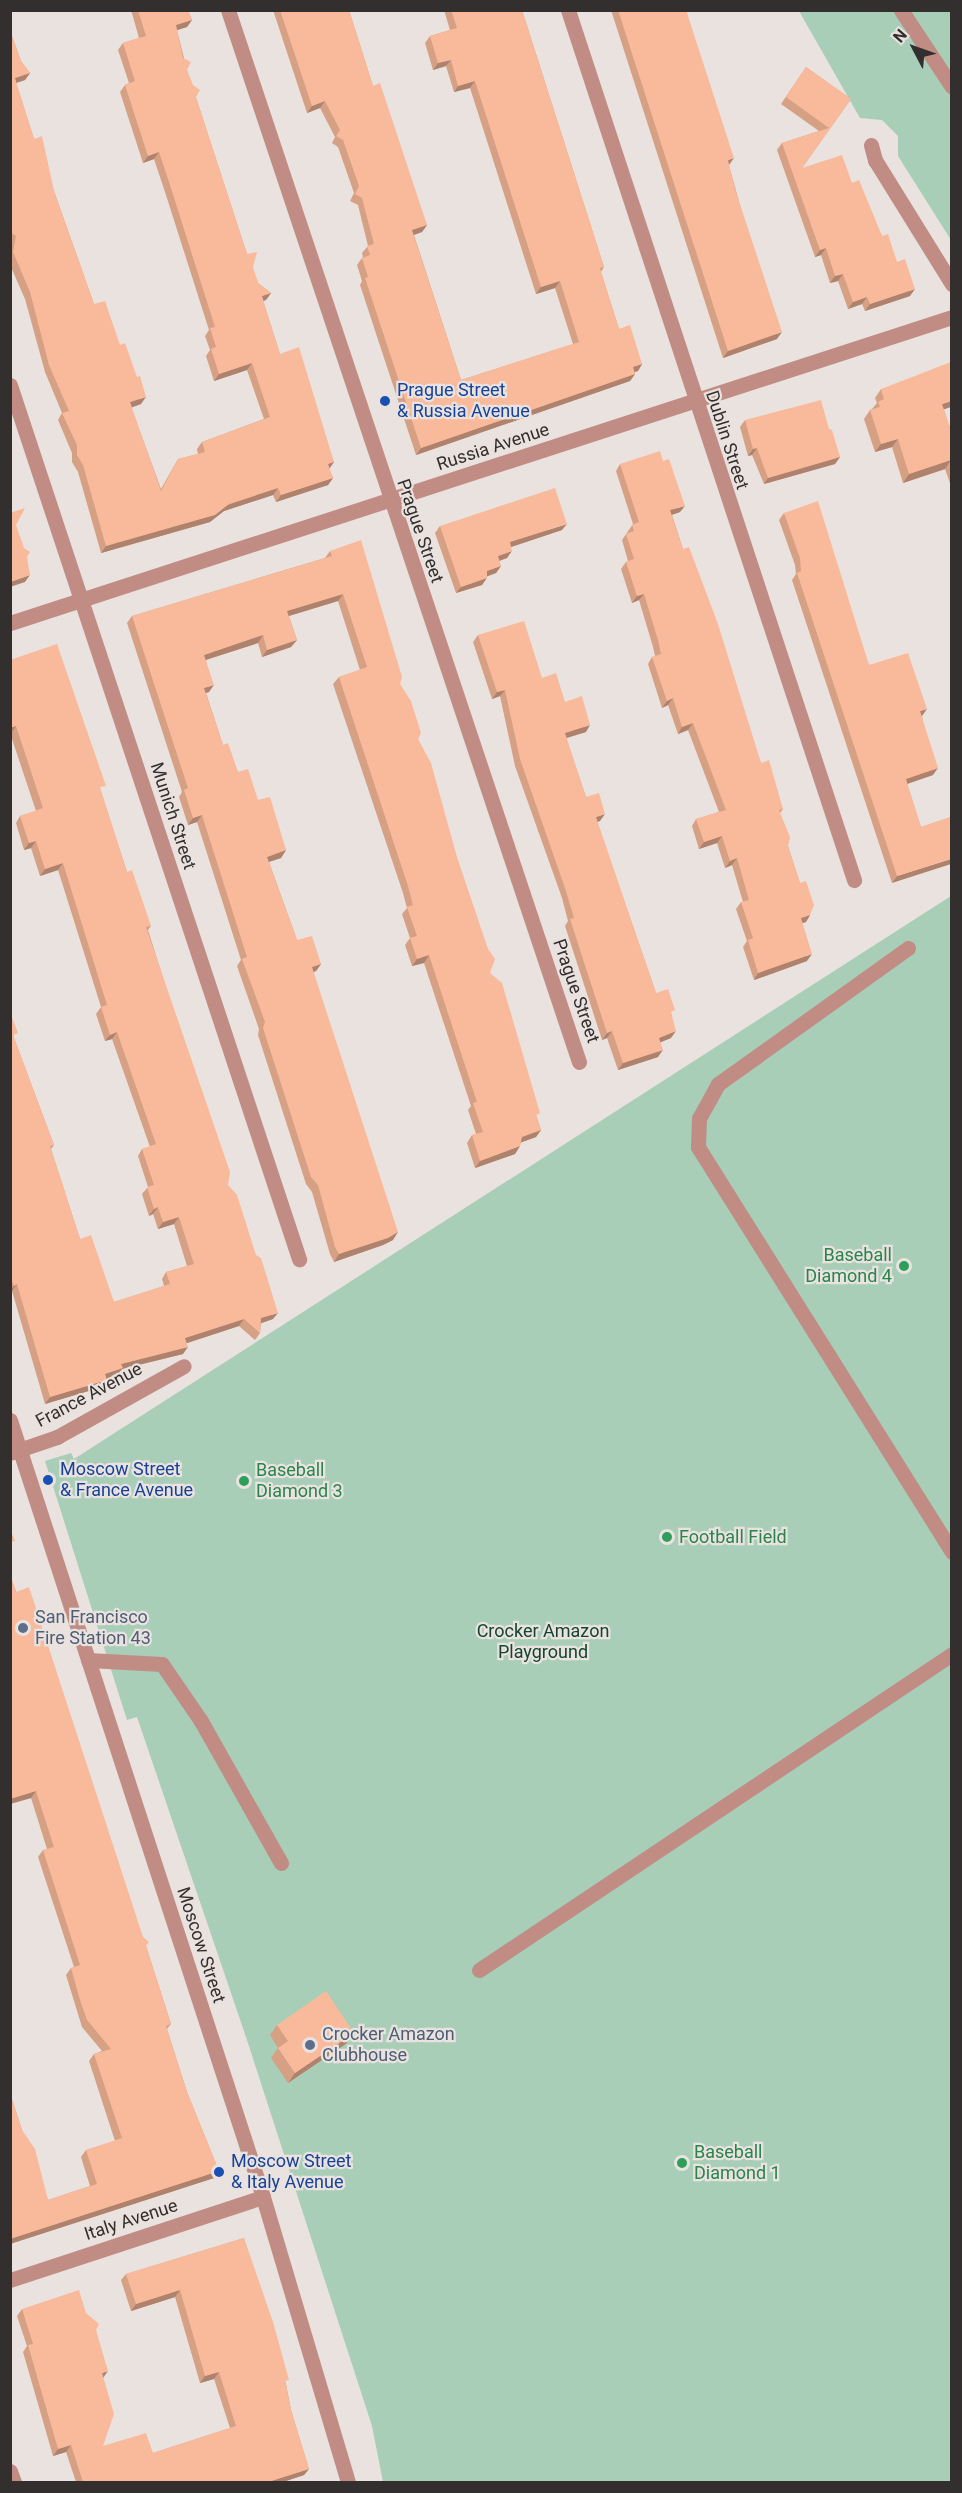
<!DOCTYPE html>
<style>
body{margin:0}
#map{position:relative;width:962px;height:2493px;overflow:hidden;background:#e9e2df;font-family:Roboto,sans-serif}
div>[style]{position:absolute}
.green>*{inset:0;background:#a8ceb7}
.minor>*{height:15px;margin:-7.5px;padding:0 7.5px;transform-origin:7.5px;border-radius:7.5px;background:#c08c84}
.wall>*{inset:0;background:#d6a085}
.shaded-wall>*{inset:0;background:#ae826c}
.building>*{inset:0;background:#f9ba9b}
.dots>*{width:16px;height:16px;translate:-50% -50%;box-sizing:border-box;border:3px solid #e9e2df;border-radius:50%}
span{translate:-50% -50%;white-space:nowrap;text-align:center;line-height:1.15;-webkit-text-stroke:4.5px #e9e2df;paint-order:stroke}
.transit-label{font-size:18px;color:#164399}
.left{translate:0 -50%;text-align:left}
.street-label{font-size:18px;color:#322f2e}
.leisure-label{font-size:18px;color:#27864d}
.right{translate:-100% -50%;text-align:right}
.service-label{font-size:18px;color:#4e5e75}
.park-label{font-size:18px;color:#14462e}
.frame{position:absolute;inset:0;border:12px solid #322f2e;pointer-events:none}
.north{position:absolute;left:884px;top:18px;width:60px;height:60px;-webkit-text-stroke:4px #e9e2df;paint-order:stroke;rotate:311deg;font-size:16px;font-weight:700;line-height:24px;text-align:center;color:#322f2e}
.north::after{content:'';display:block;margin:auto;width:21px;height:27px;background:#322f2e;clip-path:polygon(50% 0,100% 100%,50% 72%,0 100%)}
</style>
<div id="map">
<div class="green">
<i style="clip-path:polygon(799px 11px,951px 11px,951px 240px,898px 156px,898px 136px,882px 120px,860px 118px)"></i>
<i style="clip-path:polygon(951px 896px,951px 2482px,383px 2482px,372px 2426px,246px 2037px,137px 1717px,127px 1720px,45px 1461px,71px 1453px,74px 1459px)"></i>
</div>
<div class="minor">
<i style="left:228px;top:10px;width:1109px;rotate:71.55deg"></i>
<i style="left:568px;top:10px;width:916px;rotate:71.8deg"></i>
<i style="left:901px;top:10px;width:92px;rotate:56.5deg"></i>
<i style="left:871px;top:145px;width:16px;rotate:75deg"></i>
<i style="left:875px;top:160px;width:146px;rotate:58.2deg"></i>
<i style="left:10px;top:385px;width:921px;rotate:71.7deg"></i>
<i style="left:10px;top:623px;width:990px;rotate:-18deg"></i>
<i style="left:908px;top:948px;width:234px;rotate:144.4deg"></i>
<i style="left:718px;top:1084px;width:39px;rotate:119deg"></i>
<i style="left:699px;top:1118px;width:29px;rotate:92deg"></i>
<i style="left:698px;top:1147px;width:478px;rotate:57.9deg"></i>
<i style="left:10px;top:1420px;width:817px;rotate:71.96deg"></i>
<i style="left:263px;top:2197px;width:297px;rotate:73.4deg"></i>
<i style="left:10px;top:1453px;width:50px;rotate:-18.8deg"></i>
<i style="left:57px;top:1437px;width:145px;rotate:-29.2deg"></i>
<i style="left:88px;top:1660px;width:74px;rotate:3.1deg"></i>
<i style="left:162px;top:1664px;width:69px;rotate:55.6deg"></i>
<i style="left:201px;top:1721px;width:163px;rotate:60.6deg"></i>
<i style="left:479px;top:1970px;width:569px;rotate:-33.75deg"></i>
<i style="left:10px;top:2280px;width:266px;rotate:-18.2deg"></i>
<i style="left:10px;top:2471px;width:12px;rotate:70deg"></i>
</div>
<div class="wall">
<i style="clip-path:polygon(131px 10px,188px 10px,192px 20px,187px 27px,177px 30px,187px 70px,247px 254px,258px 283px,271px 293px,266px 300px,263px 301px,280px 354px,334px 462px,329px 469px,333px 478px,328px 485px,276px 502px,273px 495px,224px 511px,210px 522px,101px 553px,78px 472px,72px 462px,72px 453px,58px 420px,62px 413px,45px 372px,25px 299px,10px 265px,10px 30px,21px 61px,30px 73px,25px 80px,16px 83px,34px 139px,54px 191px,94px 304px,120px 345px,141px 404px,131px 407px,161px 489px,174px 466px,178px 459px,198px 454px,197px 449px,202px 442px,264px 419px,247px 370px,214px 381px,206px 356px,210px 350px,205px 336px,209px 330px,165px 192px,154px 159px,143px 163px,120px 92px,125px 85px,129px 83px,118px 50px,123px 43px,139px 38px)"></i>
<i style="clip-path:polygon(273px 10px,349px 10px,373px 86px,427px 225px,422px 232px,414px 235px,461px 380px,573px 344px,555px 288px,536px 294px,470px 88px,454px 92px,446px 66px,433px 70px,425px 43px,430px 36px,450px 30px,444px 10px,522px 10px,604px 267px,601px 272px,619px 329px,642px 364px,638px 371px,635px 372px,635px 374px,630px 381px,416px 455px,360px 285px,362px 281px,357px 265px,362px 258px,363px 257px,362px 253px,368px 246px,358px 205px,350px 201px,354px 193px,338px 147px,332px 143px,335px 137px,320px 108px,307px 113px)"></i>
<i style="clip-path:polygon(611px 10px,686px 10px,777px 339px,723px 358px)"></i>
<i style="clip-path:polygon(806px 67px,851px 99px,802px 168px,852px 183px,897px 262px,910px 296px,865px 311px,862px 304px,848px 309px,838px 281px,830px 283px,821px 255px,815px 257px,777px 150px,782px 143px,819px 131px,781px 104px)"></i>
<i style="clip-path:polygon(881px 389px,944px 410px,951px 431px,951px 486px,945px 469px,903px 483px,892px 447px,875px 452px,864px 419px,870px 410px,872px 409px,877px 403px,875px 398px)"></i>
<i style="clip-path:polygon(745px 420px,829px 429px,840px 457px,835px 464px,764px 484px,752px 455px,748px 456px,740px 427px)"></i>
<i style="clip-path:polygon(620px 464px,680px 512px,672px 515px,683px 549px,761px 763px,783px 809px,780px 813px,788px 846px,810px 915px,806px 922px,802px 923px,807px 961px,754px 980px,743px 947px,747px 941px,736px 909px,741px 902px,743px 902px,732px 865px,725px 868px,717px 843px,699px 849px,692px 826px,696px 819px,719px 812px,688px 730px,678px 734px,668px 705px,662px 708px,648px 664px,652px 657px,655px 656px,653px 647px,639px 600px,632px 603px,621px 569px,626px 562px,628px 561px,622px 540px,633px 524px,616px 471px)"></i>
<i style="clip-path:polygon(784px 513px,869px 665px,922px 716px,933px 775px,907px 784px,921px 827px,951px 817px,892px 883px,792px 580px,796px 574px,795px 565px,779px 520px)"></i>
<i style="clip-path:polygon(440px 526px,562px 530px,511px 547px,507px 558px,499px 561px,501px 566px,496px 573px,487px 576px,482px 585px,456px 593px,435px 533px)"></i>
<i style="clip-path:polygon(330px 551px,400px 684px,418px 739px,490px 973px,541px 1130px,536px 1137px,521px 1142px,520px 1146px,515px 1154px,475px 1168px,467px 1143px,472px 1135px,476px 1134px,468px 1110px,471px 1106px,424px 963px,412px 966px,405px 945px,410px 938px,402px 914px,407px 908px,403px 893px,333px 684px,339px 677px,360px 670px,338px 601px,289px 616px,297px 640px,291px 647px,262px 657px,258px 643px,206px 660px,209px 692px,206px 693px,223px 745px,238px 772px,258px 800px,286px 850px,281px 858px,269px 862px,297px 940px,321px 964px,316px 971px,313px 972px,393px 1240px,383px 1245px,334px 1262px,330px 1254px,312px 1192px,306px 1184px,258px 1035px,259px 1029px,237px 966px,241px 960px,197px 822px,188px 825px,179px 797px,182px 792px,127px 623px,132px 616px,325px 558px)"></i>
<i style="clip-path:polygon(478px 635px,542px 678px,565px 702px,586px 732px,566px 738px,586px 797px,600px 821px,597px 822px,656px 993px,672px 1015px,671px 1038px,660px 1042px,658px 1057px,618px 1070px,607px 1038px,602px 1040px,565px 926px,568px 921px,562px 898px,515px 766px,500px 696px,492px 699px,473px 642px)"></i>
<i style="clip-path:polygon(10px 660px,101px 792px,127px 872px,151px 926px,148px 930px,228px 1185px,273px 1319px,261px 1323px,260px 1333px,255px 1340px,239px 1326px,187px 1343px,183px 1354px,122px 1369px,118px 1375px,106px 1379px,102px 1387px,45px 1404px,12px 1291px,10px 1292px,10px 1012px,14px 1038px,54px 1145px,51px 1149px,80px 1239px,114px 1302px,164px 1286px,162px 1279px,166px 1272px,187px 1266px,174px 1224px,158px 1229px,153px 1214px,149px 1216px,142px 1194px,148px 1187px,138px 1156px,142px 1149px,150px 1147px,112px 1039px,105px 1041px,96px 1014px,101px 1007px,58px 870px,40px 876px,31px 848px,24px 850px,16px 823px,20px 816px,36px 811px,10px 733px)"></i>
<i style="clip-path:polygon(10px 1575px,146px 1946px,171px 2024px,167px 2029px,187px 2092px,219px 2171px,214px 2178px,10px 2244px,10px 2093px,22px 2130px,48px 2200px,90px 2186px,81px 2157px,86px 2150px,115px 2141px,89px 2061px,94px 2054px,102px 2051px,82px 2027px,66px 1975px,71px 1968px,74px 1967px,38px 1857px,43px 1850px,47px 1849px,31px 1798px,10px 1804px)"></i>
<i style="clip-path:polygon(277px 2025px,347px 2043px,288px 2083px,271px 2058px,278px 2048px,270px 2035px)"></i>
<i style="clip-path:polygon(244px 2238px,286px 2384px,291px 2410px,309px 2469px,304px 2475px,283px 2482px,76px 2482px,66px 2452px,53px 2456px,23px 2352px,27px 2346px,17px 2316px,22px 2309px,86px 2313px,96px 2330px,103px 2378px,103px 2446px,153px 2453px,230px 2428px,214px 2379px,200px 2383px,175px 2297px,131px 2311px,121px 2280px,126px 2274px)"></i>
</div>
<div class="shaded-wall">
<i style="clip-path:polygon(192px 20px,187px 27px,171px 32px,176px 25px)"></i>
<i style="clip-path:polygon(451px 60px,446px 66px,433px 70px,438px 63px)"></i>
<i style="clip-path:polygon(30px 73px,25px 80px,10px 85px,15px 78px)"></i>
<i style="clip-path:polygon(475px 81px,470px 88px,454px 92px,458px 86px)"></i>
<i style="clip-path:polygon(325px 101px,320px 108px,307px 113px,312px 106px)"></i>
<i style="clip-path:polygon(159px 152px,154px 159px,143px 163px,148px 156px)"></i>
<i style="clip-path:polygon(734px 158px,729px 165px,723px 167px,728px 160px)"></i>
<i style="clip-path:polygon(427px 225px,422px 232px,407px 237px,412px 230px)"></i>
<i style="clip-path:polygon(826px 248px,821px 255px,815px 257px,820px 250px)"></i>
<i style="clip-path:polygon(843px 274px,838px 281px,830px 283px,835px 276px)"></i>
<i style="clip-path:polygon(560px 281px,555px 288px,536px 294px,541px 287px)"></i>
<i style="clip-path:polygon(915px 289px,910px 296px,865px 311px,870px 304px)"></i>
<i style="clip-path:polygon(271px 293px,266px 300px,257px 303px,262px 296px)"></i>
<i style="clip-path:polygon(867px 297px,862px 304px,848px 309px,853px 302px)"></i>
<i style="clip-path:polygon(782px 332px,777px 339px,723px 358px,728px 351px)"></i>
<i style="clip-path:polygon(252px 363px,247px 370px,214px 381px,219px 374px)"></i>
<i style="clip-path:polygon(642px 364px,638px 371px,628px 374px,633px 367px)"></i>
<i style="clip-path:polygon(635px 374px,630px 381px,416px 455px,421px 448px)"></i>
<i style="clip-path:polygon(146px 397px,141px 404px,125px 410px,130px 402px)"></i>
<i style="clip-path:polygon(951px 401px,951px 407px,936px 412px,942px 404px)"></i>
<i style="clip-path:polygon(898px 439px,892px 447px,875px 452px,881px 444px)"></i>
<i style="clip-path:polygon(757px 448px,752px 455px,748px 456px,753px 449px)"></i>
<i style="clip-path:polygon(840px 457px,835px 464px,764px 484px,768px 478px)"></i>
<i style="clip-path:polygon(951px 460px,945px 469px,903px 483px,909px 474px)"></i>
<i style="clip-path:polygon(334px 462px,329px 469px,328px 464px)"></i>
<i style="clip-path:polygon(333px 478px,328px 485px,276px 502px,281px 495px)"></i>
<i style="clip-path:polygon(278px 488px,273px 495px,224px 511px,210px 522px,101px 553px,106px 546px)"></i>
<i style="clip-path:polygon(685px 506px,680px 512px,665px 517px,670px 510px)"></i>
<i style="clip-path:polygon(567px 524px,562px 530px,505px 549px,510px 542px)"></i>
<i style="clip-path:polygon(512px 551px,507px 558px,493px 563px,498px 556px)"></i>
<i style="clip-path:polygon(501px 566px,496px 573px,483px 578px,487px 571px)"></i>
<i style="clip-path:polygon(30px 575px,25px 582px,10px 587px,10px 582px)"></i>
<i style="clip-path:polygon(487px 578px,482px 585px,456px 593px,461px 587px)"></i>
<i style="clip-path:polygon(343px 594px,338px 601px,282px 618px,287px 611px)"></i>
<i style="clip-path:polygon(644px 594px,639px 600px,632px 603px,637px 596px)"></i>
<i style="clip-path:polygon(263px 635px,258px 643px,199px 662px,204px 655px)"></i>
<i style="clip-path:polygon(297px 640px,291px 647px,262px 657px,267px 650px)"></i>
<i style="clip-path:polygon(214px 685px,209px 692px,199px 695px,204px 688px)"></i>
<i style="clip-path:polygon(505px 690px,500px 696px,492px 699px,497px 692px)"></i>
<i style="clip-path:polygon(673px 698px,668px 705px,662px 708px,667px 701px)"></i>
<i style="clip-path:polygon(927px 709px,922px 716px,915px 718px,920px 711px)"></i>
<i style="clip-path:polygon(693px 723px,688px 730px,678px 734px,682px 727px)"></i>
<i style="clip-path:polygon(590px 725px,586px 732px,560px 740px,565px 733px)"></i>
<i style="clip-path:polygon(16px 726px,11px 733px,10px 733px,10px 728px)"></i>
<i style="clip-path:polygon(938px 768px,933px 775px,901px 786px,906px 779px)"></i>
<i style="clip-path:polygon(605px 814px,600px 821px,591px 824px,596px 817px)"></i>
<i style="clip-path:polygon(202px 815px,197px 822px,188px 825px,193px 818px)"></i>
<i style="clip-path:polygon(722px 836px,717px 843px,699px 849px,704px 842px)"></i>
<i style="clip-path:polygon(36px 841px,31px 848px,24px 850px,29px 843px)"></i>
<i style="clip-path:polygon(286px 850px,281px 858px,262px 864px,267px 857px)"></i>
<i style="clip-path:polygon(737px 858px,732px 865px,725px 868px,730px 861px)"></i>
<i style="clip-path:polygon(951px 859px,951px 864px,892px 883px,897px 876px)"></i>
<i style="clip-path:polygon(63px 863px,58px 870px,40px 876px,45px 869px)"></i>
<i style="clip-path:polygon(810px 915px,806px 922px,796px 925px,801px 918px)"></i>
<i style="clip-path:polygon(812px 954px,807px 961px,754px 980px,758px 973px)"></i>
<i style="clip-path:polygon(429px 955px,424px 963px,412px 966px,417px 959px)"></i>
<i style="clip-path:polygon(321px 964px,316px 971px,307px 975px,312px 967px)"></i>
<i style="clip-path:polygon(612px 1031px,607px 1038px,602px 1040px,607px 1033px)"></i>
<i style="clip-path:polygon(676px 1031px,671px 1038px,654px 1045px,659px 1038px)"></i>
<i style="clip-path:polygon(117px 1032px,112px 1039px,105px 1041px,110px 1035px)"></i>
<i style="clip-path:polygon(663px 1050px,658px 1057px,618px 1070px,623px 1063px)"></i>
<i style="clip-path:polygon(541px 1130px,536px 1137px,517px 1144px,522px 1137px)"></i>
<i style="clip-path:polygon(520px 1146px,515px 1154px,475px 1168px,480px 1161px)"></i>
<i style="clip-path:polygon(158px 1207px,153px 1214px,149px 1216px,154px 1209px)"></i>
<i style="clip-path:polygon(179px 1217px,174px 1224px,158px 1229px,163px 1222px)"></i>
<i style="clip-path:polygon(398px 1232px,393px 1240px,383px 1245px,334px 1262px,339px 1254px)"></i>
<i style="clip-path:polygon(17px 1284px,12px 1291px,10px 1292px,10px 1290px,14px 1286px)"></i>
<i style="clip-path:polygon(278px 1313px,273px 1319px,256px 1325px,261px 1318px)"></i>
<i style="clip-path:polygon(244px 1319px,239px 1326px,181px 1345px,185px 1338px)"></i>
<i style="clip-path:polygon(188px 1347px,183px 1354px,122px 1369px,118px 1375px,100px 1381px,105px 1374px,121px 1364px)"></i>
<i style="clip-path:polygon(107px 1380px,102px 1387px,45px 1404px,50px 1397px)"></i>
<i style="clip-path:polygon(36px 1791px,31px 1798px,10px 1804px,10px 1799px)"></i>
<i style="clip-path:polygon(354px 2033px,347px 2043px,288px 2083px,295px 2073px)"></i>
<i style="clip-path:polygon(219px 2171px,214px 2178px,10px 2244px,10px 2239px)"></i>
<i style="clip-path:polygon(180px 2290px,175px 2297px,131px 2311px,136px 2304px)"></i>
<i style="clip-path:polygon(108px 2371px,103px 2378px,102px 2373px)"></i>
<i style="clip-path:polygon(219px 2372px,214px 2379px,200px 2383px,205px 2376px)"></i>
<i style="clip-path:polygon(71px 2445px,66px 2452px,53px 2456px,58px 2449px)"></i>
<i style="clip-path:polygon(309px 2469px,304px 2475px,283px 2482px,268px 2482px)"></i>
</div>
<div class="building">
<i style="clip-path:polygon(138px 10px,188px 10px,192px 20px,176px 25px,183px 58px,191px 62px,187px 70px,193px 85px,200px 90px,196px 97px,247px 254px,257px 252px,253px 267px,258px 283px,271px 293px,262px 296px,280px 354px,299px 347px,334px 462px,328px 464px,333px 478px,281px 495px,278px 488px,229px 504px,215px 515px,106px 546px,83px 465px,77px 455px,77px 445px,62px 413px,69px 411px,49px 365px,30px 292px,13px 252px,16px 236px,10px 232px,10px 30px,21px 61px,30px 73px,15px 78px,34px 139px,42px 136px,54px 191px,94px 304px,105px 301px,120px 345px,125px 343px,137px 377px,140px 376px,146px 397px,130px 402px,161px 491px,178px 459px,205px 452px,202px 442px,270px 417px,252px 363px,219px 374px,211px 349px,216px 347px,210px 328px,215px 327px,170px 185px,159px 152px,148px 156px,125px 85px,135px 81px,123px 43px,146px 36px)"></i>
<i style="clip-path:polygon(280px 10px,349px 10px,373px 86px,380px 83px,427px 225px,412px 230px,461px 380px,579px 342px,560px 281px,541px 287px,475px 81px,458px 86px,451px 60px,438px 63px,430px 36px,457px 28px,451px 10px,522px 10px,604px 267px,600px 268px,619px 329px,630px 325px,642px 364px,633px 367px,635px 374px,421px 448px,365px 278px,368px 277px,362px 258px,370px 255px,367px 246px,374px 244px,362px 198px,355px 194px,359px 186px,343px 140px,336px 136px,340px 130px,325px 101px,312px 106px)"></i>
<i style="clip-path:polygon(618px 10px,686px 10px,734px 158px,728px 160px,735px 189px,782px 332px,728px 351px)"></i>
<i style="clip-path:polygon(806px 67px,851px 99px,802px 168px,842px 155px,852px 183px,859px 180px,882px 236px,888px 234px,897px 262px,905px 259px,915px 289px,870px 304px,867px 297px,853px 302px,843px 274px,835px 276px,826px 248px,820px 250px,782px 143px,829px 128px,786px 97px)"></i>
<i style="clip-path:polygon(951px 362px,951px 401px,942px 404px,951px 431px,951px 461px,951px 460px,909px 474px,898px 439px,881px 444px,870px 410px,880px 407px,878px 402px,884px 399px,881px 389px)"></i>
<i style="clip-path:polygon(821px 400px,829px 429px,832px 430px,840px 457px,768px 478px,757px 448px,753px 449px,745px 420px)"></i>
<i style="clip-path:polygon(660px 451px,663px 461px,669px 459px,685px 506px,670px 510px,683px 549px,689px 547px,718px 624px,761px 763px,769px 760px,783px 809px,779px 810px,790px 837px,788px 846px,800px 883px,806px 881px,814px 905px,810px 915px,801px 918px,812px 954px,758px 973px,748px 940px,753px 938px,741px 902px,749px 900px,737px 858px,730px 861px,722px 836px,704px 842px,696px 819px,726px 810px,693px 723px,682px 727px,673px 698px,667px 701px,652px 657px,661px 654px,658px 640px,644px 594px,637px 596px,626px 562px,634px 559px,626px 534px,634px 531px,632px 525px,639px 522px,620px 464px)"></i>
<i style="clip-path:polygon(555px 488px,567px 524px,510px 542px,512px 551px,498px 556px,501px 566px,487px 571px,487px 578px,461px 587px,440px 526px)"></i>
<i style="clip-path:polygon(818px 501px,869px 665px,908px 653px,927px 709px,920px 711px,938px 768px,906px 779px,921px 827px,951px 817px,951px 859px,897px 876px,797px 573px,801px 571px,800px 558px,784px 513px)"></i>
<i style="clip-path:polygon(25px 508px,16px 525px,24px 548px,30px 552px,27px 557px,30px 575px,10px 582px,10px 513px)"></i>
<i style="clip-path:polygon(361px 540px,402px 677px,400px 684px,411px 701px,421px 733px,418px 739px,431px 763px,457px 857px,488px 949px,495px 959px,490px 973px,502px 983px,540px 1113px,536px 1115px,541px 1130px,522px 1137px,520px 1146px,480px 1161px,472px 1135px,483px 1132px,473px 1103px,477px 1102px,429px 955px,417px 959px,410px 938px,417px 936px,407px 907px,413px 905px,408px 886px,339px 677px,367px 667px,343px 594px,287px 611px,297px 640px,267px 650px,263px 635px,204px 655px,214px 685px,204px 688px,223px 745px,228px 743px,238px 772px,248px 769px,258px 800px,270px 797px,286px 850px,267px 857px,297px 940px,312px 936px,321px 964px,312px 967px,398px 1232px,388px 1238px,339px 1254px,335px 1247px,318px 1185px,311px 1177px,263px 1028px,265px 1022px,242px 959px,247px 957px,202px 815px,193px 818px,184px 790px,188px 788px,132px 616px,332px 556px,330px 551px)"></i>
<i style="clip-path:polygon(524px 621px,542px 678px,556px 673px,565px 702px,582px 696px,590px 725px,565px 733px,586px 797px,599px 793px,605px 814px,596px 817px,656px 993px,668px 989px,675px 1010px,671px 1012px,676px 1031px,659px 1038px,663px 1050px,623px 1063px,612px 1031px,607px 1033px,570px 919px,574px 918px,566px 891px,520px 759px,505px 690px,497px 692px,478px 635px)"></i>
<i style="clip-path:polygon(57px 644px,106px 786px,100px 787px,127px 872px,132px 870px,151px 926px,146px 927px,230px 1172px,228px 1185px,237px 1195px,256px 1255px,261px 1258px,278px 1313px,261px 1318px,260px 1333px,244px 1319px,185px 1338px,188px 1347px,121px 1364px,123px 1368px,105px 1374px,107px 1380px,50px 1397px,17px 1284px,14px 1286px,10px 1276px,10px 1012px,18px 1033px,13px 1035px,54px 1145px,50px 1146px,80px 1239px,91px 1235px,114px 1302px,170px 1284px,166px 1272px,194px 1264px,179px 1217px,163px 1222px,158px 1207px,154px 1209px,147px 1187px,154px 1185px,142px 1149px,156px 1144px,117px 1032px,110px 1035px,101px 1007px,107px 1005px,63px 863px,45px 869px,36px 841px,29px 843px,20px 816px,43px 808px,16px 726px,10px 728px,10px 660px)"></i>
<i style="clip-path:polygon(10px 1529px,15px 1541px,10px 1542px)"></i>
<i style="clip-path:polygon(10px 1575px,16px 1592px,29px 1587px,143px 1937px,149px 1942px,146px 1946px,171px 2024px,166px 2026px,187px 2092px,219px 2171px,10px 2239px,10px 2093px,22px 2130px,35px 2149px,48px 2200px,97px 2184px,86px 2150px,122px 2138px,94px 2054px,111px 2049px,87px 2020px,80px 2000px,71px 1968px,80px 1965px,43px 1850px,54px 1847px,36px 1791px,10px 1799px)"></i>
<i style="clip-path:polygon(326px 1991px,354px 2033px,295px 2073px,278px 2048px,288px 2041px,277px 2025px)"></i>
<i style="clip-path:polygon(244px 2238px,273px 2322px,289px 2380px,285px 2381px,291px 2410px,309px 2469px,268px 2482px,83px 2482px,71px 2445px,58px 2449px,28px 2345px,33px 2344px,22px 2309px,79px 2290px,86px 2313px,99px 2324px,96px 2330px,108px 2371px,102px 2373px,114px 2414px,103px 2446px,146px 2433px,153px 2453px,236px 2426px,219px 2372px,205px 2376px,180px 2290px,136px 2304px,126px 2274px)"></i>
</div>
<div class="dots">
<i style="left:385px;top:401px;background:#1a4fb4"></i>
<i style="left:904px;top:1266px;background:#2e9e5b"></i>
<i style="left:48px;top:1480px;background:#1a4fb4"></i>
<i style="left:244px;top:1481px;background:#2e9e5b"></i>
<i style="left:667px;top:1537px;background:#2e9e5b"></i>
<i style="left:23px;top:1628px;background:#5c6f8a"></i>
<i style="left:310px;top:2045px;background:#5c6f8a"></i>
<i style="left:682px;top:2163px;background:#2e9e5b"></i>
<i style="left:219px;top:2172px;background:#1a4fb4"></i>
</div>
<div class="transit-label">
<span class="left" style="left:397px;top:401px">Prague Street<br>&amp; Russia Avenue</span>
<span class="left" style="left:60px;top:1480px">Moscow Street<br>&amp; France Avenue</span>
<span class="left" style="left:231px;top:2172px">Moscow Street<br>&amp; Italy Avenue</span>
</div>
<div class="street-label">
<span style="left:727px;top:440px;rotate:72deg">Dublin Street</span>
<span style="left:493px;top:447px;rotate:-18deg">Russia Avenue</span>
<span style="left:420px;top:531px;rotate:71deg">Prague Street</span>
<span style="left:173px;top:816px;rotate:72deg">Munich Street</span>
<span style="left:576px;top:991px;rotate:71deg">Prague Street</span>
<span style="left:89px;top:1395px;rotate:-28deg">France Avenue</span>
<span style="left:201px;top:1945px;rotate:72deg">Moscow Street</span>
<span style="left:131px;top:2220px;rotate:-18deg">Italy Avenue</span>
</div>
<div class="leisure-label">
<span class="right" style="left:892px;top:1266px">Baseball<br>Diamond 4</span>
<span class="left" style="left:256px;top:1481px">Baseball<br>Diamond 3</span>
<span class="left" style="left:679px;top:1537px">Football Field</span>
<span class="left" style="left:694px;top:2163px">Baseball<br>Diamond 1</span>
</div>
<div class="service-label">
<span class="left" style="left:35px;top:1628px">San Francisco<br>Fire Station 43</span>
<span class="left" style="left:322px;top:2045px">Crocker Amazon<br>Clubhouse</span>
</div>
<div class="park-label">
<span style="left:543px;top:1642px">Crocker Amazon<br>Playground</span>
</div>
<div class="frame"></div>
<div class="north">N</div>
</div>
